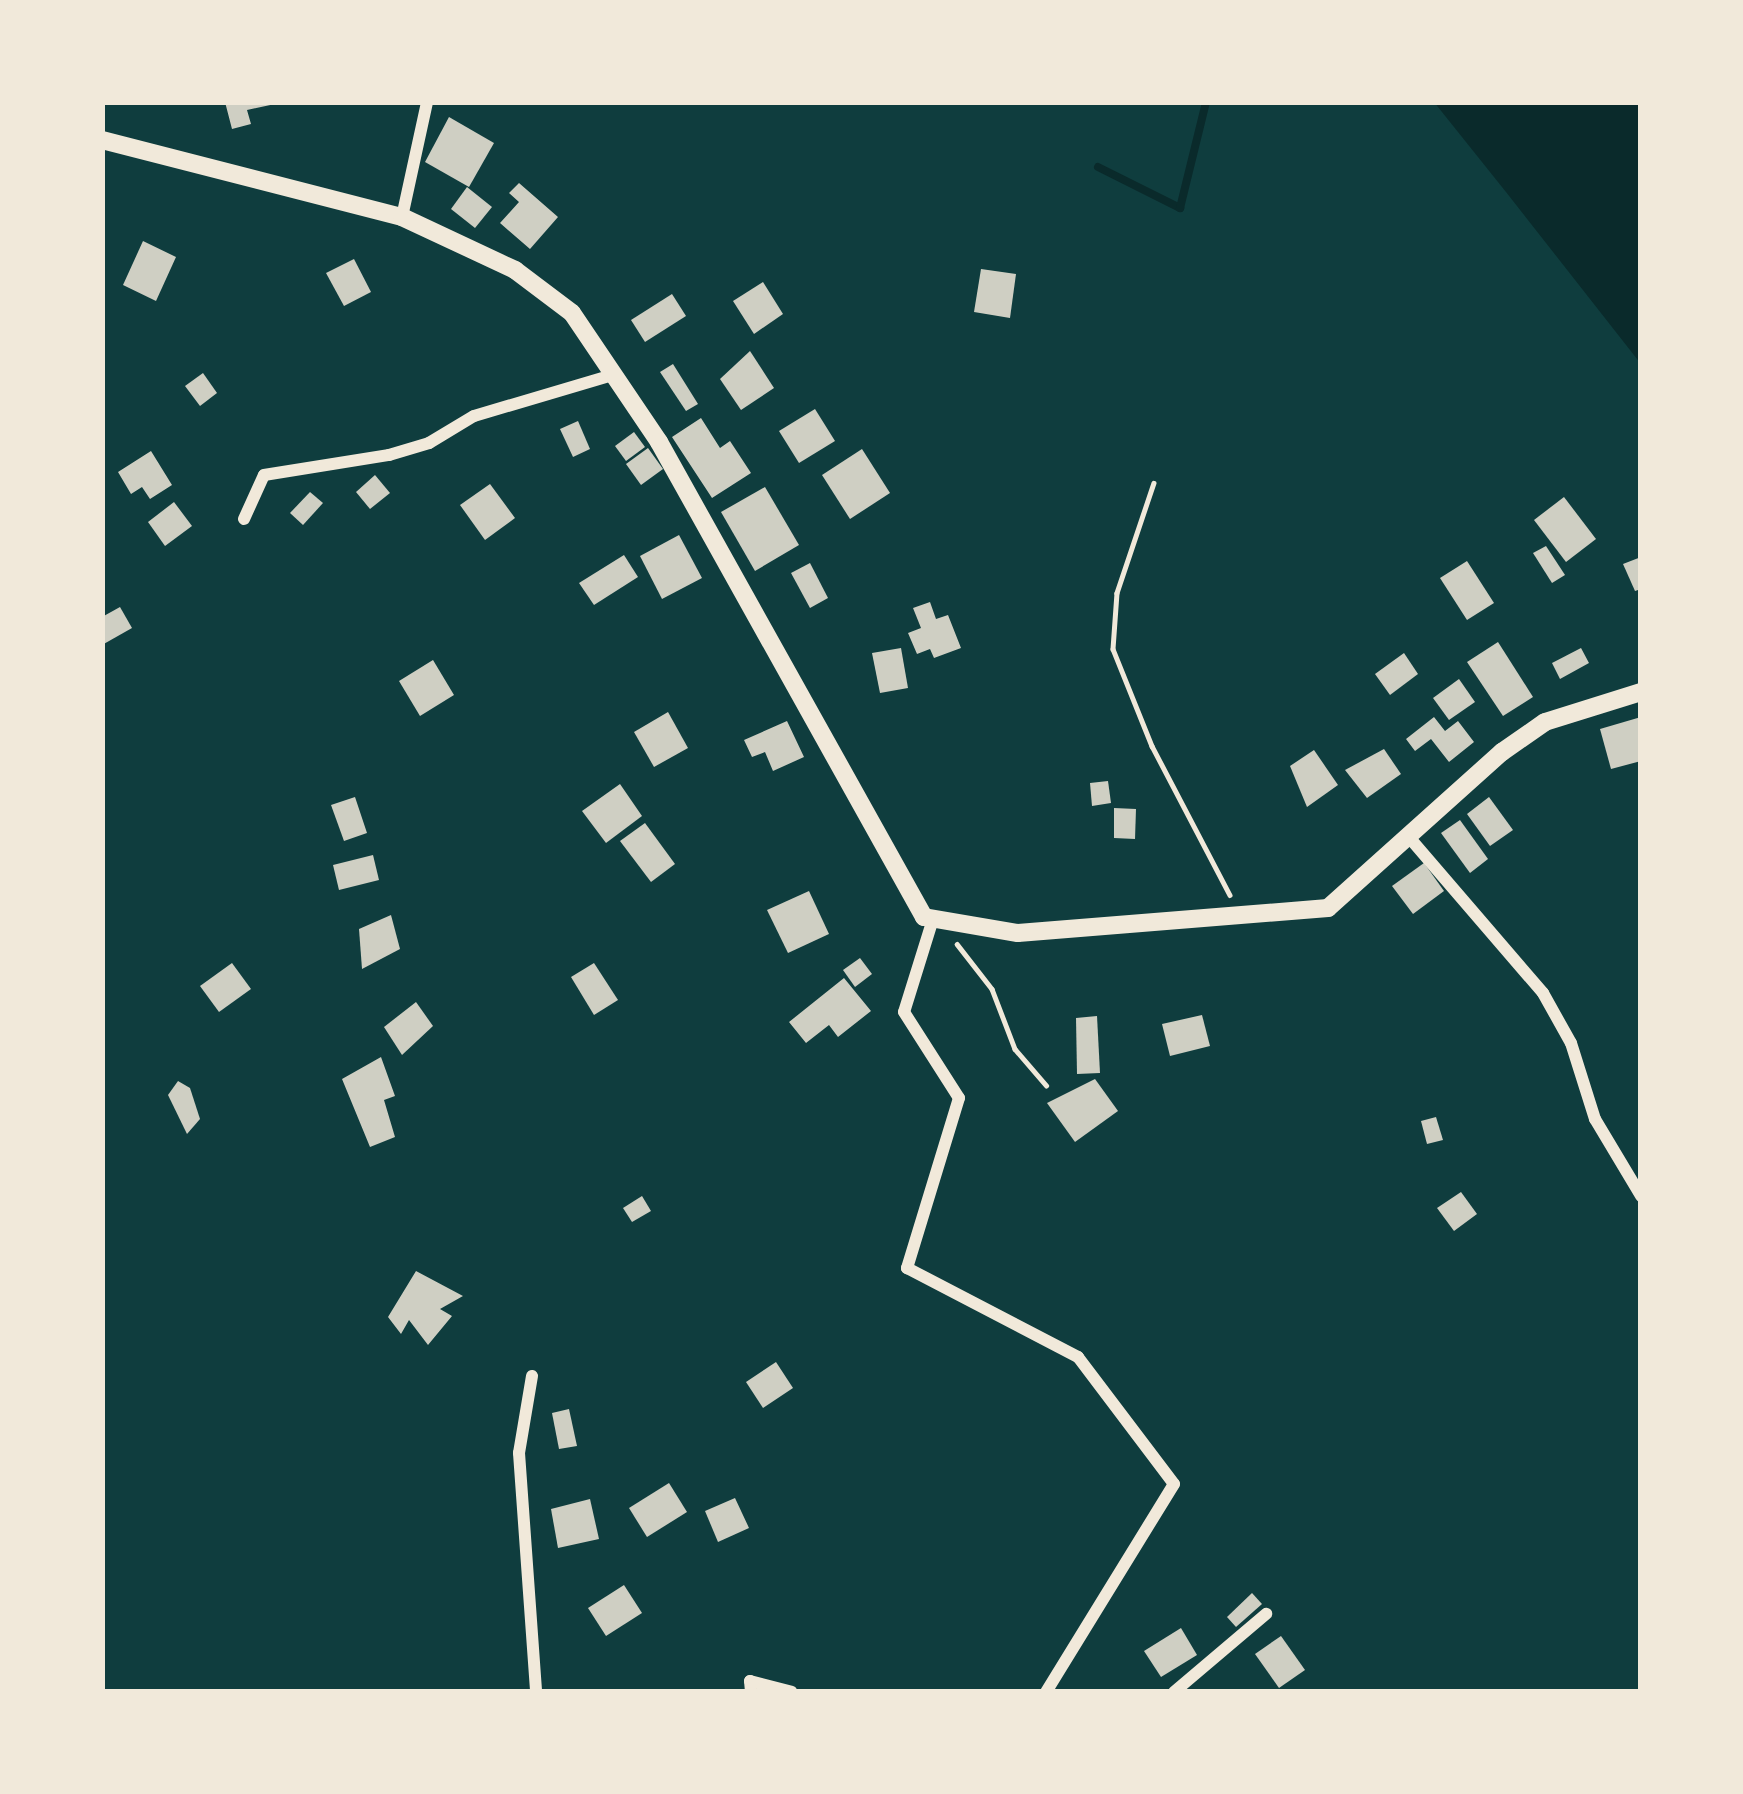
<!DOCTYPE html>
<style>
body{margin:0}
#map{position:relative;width:1743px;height:1794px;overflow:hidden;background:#0f3d3e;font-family:Ubuntu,sans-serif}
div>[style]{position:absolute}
.water>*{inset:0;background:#0a2a2b}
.stream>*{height:8px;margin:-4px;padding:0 4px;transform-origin:4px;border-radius:4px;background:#0a2a2b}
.building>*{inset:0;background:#cfcfc3}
.path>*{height:4.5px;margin:-2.25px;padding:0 2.25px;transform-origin:2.25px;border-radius:2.25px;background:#f1e9da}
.minor>*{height:12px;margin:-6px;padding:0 6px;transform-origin:6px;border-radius:6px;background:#f1e9da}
.primary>*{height:18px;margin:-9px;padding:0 9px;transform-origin:9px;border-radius:9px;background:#f1e9da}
span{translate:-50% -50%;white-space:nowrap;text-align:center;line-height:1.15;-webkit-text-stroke:12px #f1e9da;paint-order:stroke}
.frame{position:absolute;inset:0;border:105px solid #f1e9da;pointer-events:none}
</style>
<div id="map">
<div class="water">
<i style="clip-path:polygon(1434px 102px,1641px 102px,1641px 364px,1506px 192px)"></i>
</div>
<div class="stream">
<i style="left:1098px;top:167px;width:92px;rotate:26.6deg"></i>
<i style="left:1180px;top:208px;width:109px;rotate:-76.2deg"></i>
</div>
<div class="building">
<i style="clip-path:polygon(225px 102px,275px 102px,275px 104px,247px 110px,251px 124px,232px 129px)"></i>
<i style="clip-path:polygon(449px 117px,494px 143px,469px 187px,425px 162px)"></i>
<i style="clip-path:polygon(519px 183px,558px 217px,530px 249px,500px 223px,519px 202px,509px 193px)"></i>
<i style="clip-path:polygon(467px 187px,492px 207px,475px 228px,451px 209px)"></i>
<i style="clip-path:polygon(143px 241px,176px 257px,156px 301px,123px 285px)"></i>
<i style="clip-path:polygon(354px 259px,371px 292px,344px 306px,326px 273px)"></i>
<i style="clip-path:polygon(981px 269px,1016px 274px,1010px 318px,974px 312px)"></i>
<i style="clip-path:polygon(763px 282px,783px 314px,754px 334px,733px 301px)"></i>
<i style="clip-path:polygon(672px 294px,686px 316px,645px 342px,631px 320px)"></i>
<i style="clip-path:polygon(750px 351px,774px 388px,741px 410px,720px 379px)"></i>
<i style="clip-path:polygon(673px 364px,698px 404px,686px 411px,660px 372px)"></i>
<i style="clip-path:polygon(203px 373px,217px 393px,200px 406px,185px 386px)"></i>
<i style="clip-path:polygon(815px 409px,835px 441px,799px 463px,779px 431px)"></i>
<i style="clip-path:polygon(701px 418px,720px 448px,730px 441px,751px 473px,712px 498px,672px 437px)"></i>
<i style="clip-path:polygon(578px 421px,590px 449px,573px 457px,560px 429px)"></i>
<i style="clip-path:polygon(634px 432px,645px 447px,626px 461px,615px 446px)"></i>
<i style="clip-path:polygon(648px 448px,663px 469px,641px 485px,626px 464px)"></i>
<i style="clip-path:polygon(862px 449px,890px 493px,850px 519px,822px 475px)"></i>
<i style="clip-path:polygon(151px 451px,172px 485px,150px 499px,142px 487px,131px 494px,118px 472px)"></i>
<i style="clip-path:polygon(375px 475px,390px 493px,370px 509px,356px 492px)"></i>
<i style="clip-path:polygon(490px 484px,515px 518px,485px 540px,460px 505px)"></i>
<i style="clip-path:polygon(765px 487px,799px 545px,755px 571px,721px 512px)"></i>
<i style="clip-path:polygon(310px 492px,323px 503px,303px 525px,290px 513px)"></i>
<i style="clip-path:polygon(1564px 497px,1596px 539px,1566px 562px,1534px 520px)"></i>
<i style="clip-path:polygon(174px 502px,192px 526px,165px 546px,148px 522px)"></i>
<i style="clip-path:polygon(679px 535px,702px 578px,662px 599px,640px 556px)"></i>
<i style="clip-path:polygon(1546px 546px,1565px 575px,1552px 583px,1533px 553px)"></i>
<i style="clip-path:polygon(624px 555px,638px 577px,594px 605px,579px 583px)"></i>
<i style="clip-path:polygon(1641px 557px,1641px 589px,1635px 591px,1623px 564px)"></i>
<i style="clip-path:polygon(1467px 561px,1494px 603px,1467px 620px,1440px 578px)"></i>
<i style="clip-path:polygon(810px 563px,828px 598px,810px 608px,791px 573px)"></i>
<i style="clip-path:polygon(930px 602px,936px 619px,948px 615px,961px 648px,934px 658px,930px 649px,917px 654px,908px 633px,921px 628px,913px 608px)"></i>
<i style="clip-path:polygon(120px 607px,132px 628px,102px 645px,102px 617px)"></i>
<i style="clip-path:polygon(1498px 642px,1533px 697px,1503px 716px,1467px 662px)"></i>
<i style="clip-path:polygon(901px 648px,908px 688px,880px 693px,872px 653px)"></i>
<i style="clip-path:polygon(1581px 648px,1589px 663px,1560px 679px,1552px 663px)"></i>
<i style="clip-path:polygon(1404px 653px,1418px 674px,1390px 695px,1375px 674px)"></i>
<i style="clip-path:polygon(433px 660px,454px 695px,420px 716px,399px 681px)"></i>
<i style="clip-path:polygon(1459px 679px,1475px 702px,1449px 720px,1433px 698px)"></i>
<i style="clip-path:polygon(668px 712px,688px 748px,654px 767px,634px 732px)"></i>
<i style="clip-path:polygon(1434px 717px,1445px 731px,1458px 721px,1474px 742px,1449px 762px,1431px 739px,1415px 751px,1406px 739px)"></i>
<i style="clip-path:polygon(1641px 717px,1641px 761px,1611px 769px,1600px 729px)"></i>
<i style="clip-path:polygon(787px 721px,804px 757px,773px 771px,765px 752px,752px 757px,744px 740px)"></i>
<i style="clip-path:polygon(1384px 749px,1401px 774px,1367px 798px,1345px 770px)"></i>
<i style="clip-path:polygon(1314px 750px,1338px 785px,1307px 807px,1290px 766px)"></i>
<i style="clip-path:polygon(1108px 781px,1111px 803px,1092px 806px,1090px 783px)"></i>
<i style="clip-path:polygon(620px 784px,642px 816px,606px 843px,582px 811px)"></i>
<i style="clip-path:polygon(355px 797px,367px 833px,344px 841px,331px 805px)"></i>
<i style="clip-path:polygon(1489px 797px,1513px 830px,1490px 846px,1467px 814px)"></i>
<i style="clip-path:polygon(1114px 808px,1136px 809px,1135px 839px,1114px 838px)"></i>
<i style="clip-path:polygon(1460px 820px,1488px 859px,1470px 873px,1441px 833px)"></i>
<i style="clip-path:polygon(645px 823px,675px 864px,651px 882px,620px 841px)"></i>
<i style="clip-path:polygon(373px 855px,379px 880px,339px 890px,333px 865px)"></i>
<i style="clip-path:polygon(1424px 863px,1444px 891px,1413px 914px,1392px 886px)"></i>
<i style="clip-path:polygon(809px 891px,829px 934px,788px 953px,767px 910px)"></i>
<i style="clip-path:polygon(391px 915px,400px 949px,362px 969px,359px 929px)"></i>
<i style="clip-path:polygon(860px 958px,872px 974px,855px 987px,843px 970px)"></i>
<i style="clip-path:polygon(232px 963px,251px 989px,219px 1012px,200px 986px)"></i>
<i style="clip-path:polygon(594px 963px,618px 1000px,594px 1015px,571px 977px)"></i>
<i style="clip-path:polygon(844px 978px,871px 1011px,838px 1037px,829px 1025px,806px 1043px,789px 1022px)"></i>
<i style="clip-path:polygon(416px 1002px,433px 1026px,402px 1055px,384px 1027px)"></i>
<i style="clip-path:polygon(1202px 1015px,1210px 1046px,1170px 1056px,1162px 1024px)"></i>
<i style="clip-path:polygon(1097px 1016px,1100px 1073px,1077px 1074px,1076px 1018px)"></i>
<i style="clip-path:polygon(381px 1057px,395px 1096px,384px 1100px,395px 1137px,370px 1147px,342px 1079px)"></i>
<i style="clip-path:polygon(1095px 1079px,1118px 1111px,1075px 1142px,1047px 1103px)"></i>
<i style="clip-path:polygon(178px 1081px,190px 1088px,200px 1119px,187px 1134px,168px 1095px)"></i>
<i style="clip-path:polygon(1436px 1117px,1443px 1140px,1427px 1144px,1421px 1121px)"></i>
<i style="clip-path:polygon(1461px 1192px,1477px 1214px,1454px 1231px,1437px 1208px)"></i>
<i style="clip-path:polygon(642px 1196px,651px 1211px,632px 1222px,623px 1208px)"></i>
<i style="clip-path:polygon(416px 1271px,463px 1296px,440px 1309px,452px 1316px,428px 1345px,409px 1320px,401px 1334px,388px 1317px)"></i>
<i style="clip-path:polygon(776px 1362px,793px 1388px,763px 1408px,746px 1382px)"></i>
<i style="clip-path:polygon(569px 1409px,577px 1446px,559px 1449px,552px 1413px)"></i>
<i style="clip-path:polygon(669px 1483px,687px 1512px,647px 1537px,629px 1508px)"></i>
<i style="clip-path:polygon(735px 1498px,749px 1528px,718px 1542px,705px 1511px)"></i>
<i style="clip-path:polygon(590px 1499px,599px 1539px,558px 1548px,551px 1509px)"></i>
<i style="clip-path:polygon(624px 1585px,642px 1613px,606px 1636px,588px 1608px)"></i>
<i style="clip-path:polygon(1252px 1593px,1262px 1604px,1236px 1627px,1227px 1617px)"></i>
<i style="clip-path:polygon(1181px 1628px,1197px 1655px,1161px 1677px,1144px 1651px)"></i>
<i style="clip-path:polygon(1281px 1636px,1305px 1670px,1279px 1688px,1255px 1654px)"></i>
</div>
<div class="path">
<i style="left:1154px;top:483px;width:116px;rotate:108.6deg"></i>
<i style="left:1117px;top:593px;width:56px;rotate:94.1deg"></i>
<i style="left:1113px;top:649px;width:105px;rotate:68.1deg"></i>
<i style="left:1152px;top:746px;width:168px;rotate:62.4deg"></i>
<i style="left:957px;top:944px;width:57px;rotate:52.1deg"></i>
<i style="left:992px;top:989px;width:64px;rotate:69deg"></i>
<i style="left:1015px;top:1049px;width:48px;rotate:49.3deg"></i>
</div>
<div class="minor">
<i style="left:402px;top:217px;width:118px;rotate:-77.7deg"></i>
<i style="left:244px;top:519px;width:48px;rotate:-65.6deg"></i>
<i style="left:264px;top:475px;width:127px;rotate:-9.1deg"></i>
<i style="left:389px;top:455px;width:42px;rotate:-16.7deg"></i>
<i style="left:429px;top:443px;width:52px;rotate:-31deg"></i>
<i style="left:474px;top:416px;width:148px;rotate:-16.5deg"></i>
<i style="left:1408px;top:836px;width:207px;rotate:49.3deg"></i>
<i style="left:1543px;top:993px;width:57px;rotate:60.8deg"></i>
<i style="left:1571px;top:1043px;width:80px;rotate:72.5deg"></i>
<i style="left:1595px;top:1119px;width:90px;rotate:59.1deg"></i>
<i style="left:933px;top:919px;width:97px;rotate:107.3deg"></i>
<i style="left:904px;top:1012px;width:102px;rotate:57.4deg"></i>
<i style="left:959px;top:1098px;width:178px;rotate:107deg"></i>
<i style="left:907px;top:1268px;width:193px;rotate:27.5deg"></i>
<i style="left:1078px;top:1357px;width:159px;rotate:52.9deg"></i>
<i style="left:1174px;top:1484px;width:244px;rotate:121.6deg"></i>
<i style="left:532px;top:1376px;width:78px;rotate:99.6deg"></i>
<i style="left:519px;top:1453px;width:240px;rotate:85.9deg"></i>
<i style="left:751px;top:1692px;width:11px;rotate:-95deg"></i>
<i style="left:750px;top:1681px;width:43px;rotate:14.7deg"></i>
<i style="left:1174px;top:1692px;width:121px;rotate:-40.3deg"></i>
</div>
<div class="primary">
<i style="left:102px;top:140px;width:310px;rotate:14.4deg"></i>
<i style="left:402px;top:217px;width:125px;rotate:25.1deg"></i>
<i style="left:515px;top:270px;width:71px;rotate:37deg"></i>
<i style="left:572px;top:313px;width:156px;rotate:56deg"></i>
<i style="left:659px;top:442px;width:544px;rotate:60.84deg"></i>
<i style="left:924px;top:917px;width:95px;rotate:9.7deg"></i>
<i style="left:1018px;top:933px;width:311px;rotate:-4.6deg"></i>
<i style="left:1328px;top:908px;width:234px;rotate:-41.9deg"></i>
<i style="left:1502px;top:752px;width:52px;rotate:-34.9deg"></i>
<i style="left:1545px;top:722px;width:101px;rotate:-17.4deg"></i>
</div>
<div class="frame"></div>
</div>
